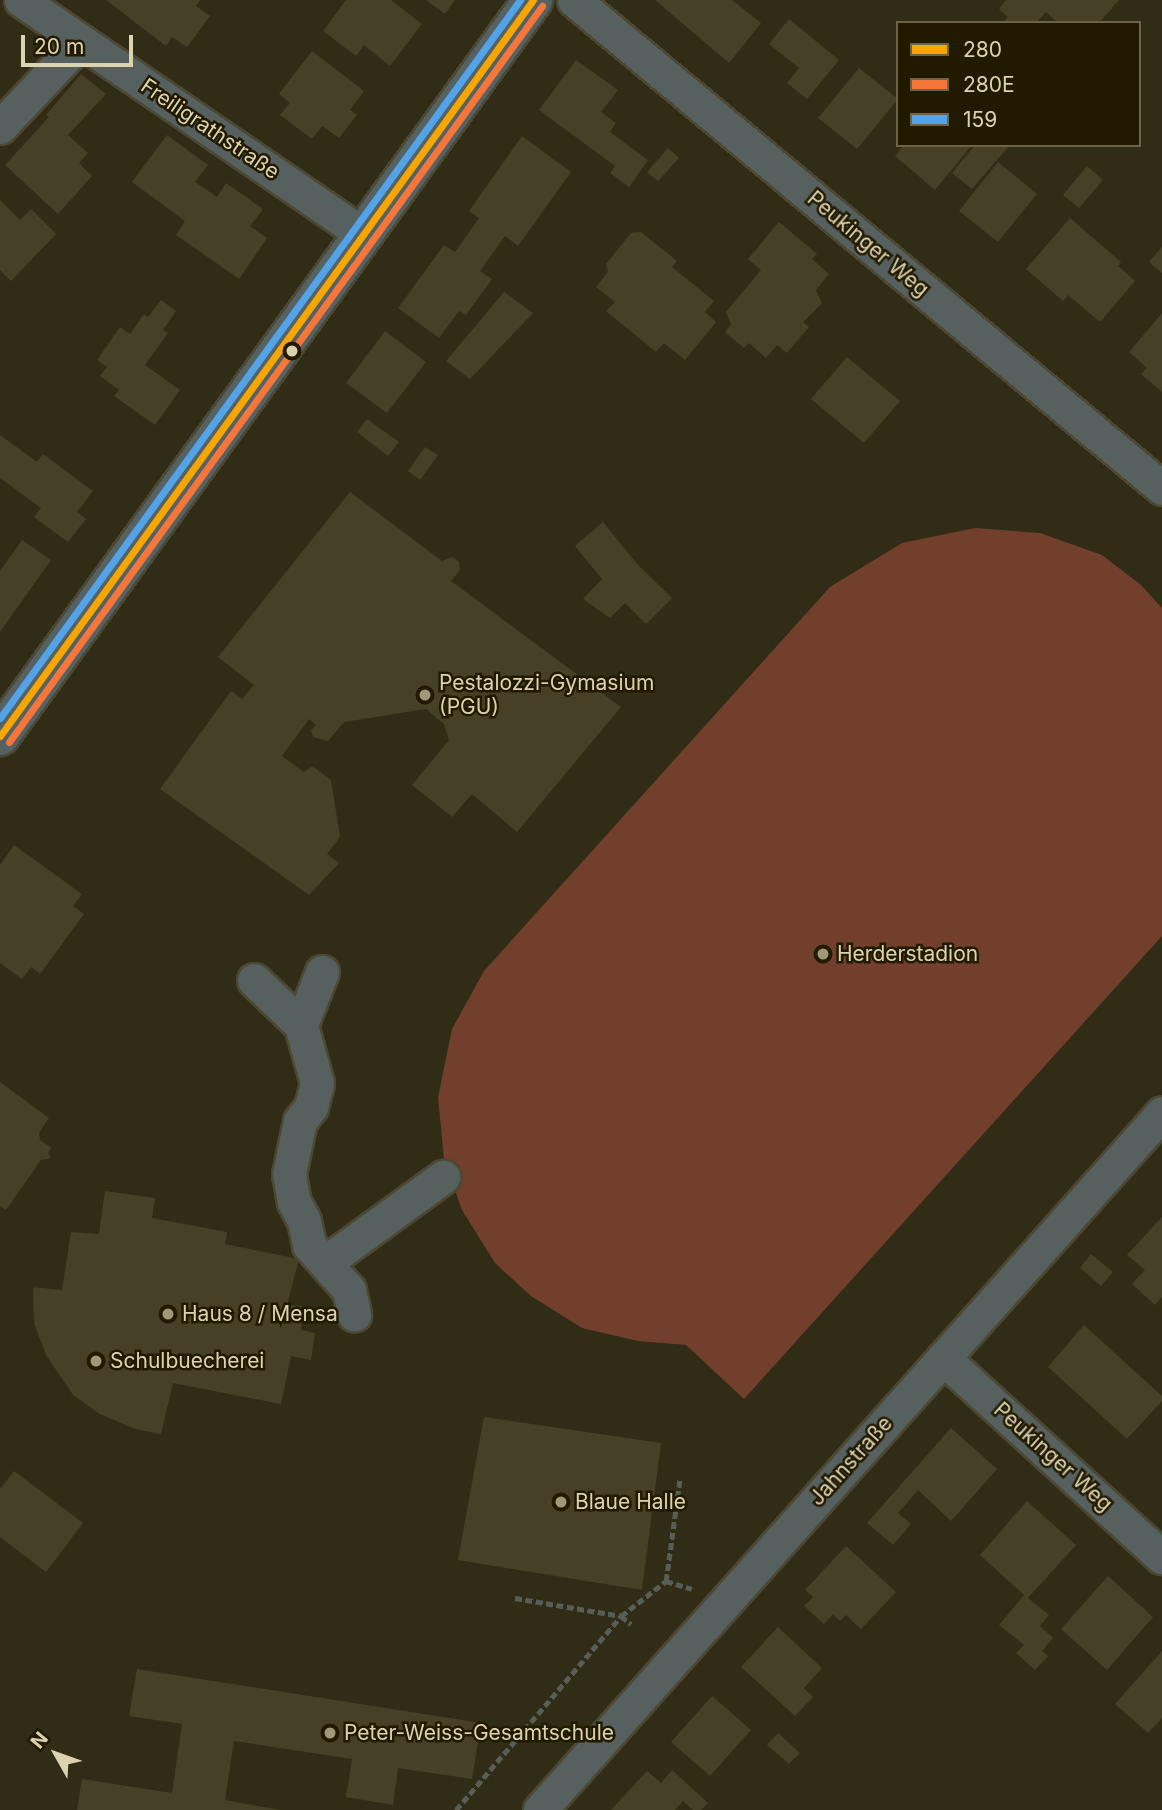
<!DOCTYPE html>
<meta charset="utf-8">
<style>
body{margin:0}
#map{position:relative;width:1162px;height:1810px;overflow:hidden;background:#302c16;font-family:Inter,sans-serif}
div>[style]{position:absolute}
.green>*{inset:0;background:#723f2d}
.building>*{inset:0;background:#464126}
.path>*{height:4.5px;margin-top:-2.25px;transform-origin:0;background:repeating-linear-gradient(90deg,#575d57 0 7px,transparent 0 10.5px)}
.roads{filter:drop-shadow(2px 0 #4c4834) drop-shadow(-2px 0 #4c4834) drop-shadow(0 2px #4c4834) drop-shadow(0 -2px #4c4834)}
.street>*{height:33px;margin:-16.5px;padding:0 16.5px;transform-origin:16.5px;border-radius:16.5px;background:#56605e}
.secondary>*{height:38px;margin:-19px;padding:0 19px;transform-origin:19px;border-radius:19px;background:#556263}
.bus-1>*{height:7px;margin:-3.5px;padding:0 3.5px;transform-origin:3.5px;border-radius:3.5px;background:#f7a600}
.bus-2>*{height:7px;margin:-3.5px;padding:0 3.5px;transform-origin:3.5px;border-radius:3.5px;background:#f5763a}
.bus-3>*{height:7px;margin:-3.5px;padding:0 3.5px;transform-origin:3.5px;border-radius:3.5px;background:#53a3e8}
.dots>*{width:19px;height:19px;translate:-50% -50%;box-sizing:border-box;border:4px solid #211a00;border-radius:50%}
span{translate:-50% -50%;white-space:nowrap;text-align:center;line-height:1.15;-webkit-text-stroke:5px #211a00;paint-order:stroke}
.street-label{font-size:21px;color:#dbd3b0}
.poi-label{font-size:21px;color:#dbd3b0}
.left{translate:0 -50%;text-align:left}
.legend{position:absolute;left:896px;top:21px;width:245px;height:126px;box-sizing:border-box;background:#211a00;border:2px solid #6b6446;margin:0;padding:9px 12px;list-style:none;font-size:21px;color:#dbd3b0}
.legend li{display:flex;align-items:center;gap:14px;height:35px}
.legend b{width:35px;border:2px solid #6b6446}
.north{position:absolute;left:21px;top:1719px;width:70px;height:70px;-webkit-text-stroke:5px #211a00;paint-order:stroke;rotate:310deg;font-size:19px;font-weight:700;line-height:28px;text-align:center;color:#dbd3b0}
.north::after{content:'';display:block;margin:auto;width:24px;height:32px;background:#dbd3b0;clip-path:polygon(50% 0,100% 100%,50% 72%,0 100%)}
.scale{position:absolute;left:21px;top:35px;width:112px;height:32px;box-sizing:border-box;border:4px solid #dbd3b0;border-top:0;padding-left:9px;font-size:21px;line-height:24px;white-space:nowrap;color:#dbd3b0;-webkit-text-stroke:5px #211a00;paint-order:stroke}
</style>
<div id="map">
<div class="green">
<i style="clip-path:polygon(975px 528px,1040px 533px,1102px 555px,1141px 585px,1162px 608px,1162px 936px,744px 1399px,686px 1345px,638px 1341px,582px 1328px,531px 1296px,495px 1263px,462px 1210px,444px 1159px,438px 1097px,452px 1029px,484px 971px,830px 587px,902px 543px)"></i>
</div>
<div class="building">
<i style="clip-path:polygon(106px 0,200px 0,196px 6px,210px 16px,187px 47px,172px 37px,166px 46px)"></i>
<i style="clip-path:polygon(346px 0,391px 0,422px 24px,390px 66px,364px 45px,356px 56px,323px 31px)"></i>
<i style="clip-path:polygon(426px 0,455px 0,445px 14px)"></i>
<i style="clip-path:polygon(655px 0,732px 0,761px 23px,729px 63px)"></i>
<i style="clip-path:polygon(1006px 0,1119px 0,1099px 23px,1058px 23px,1046px 12px,1036px 23px,1003px 23px,1008px 17px,999px 9px)"></i>
<i style="clip-path:polygon(789px 19px,839px 60px,807px 99px,787px 83px,799px 68px,769px 44px)"></i>
<i style="clip-path:polygon(312px 51px,364px 91px,350px 110px,357px 115px,339px 138px,322px 126px,312px 139px,280px 115px,290px 103px,279px 94px)"></i>
<i style="clip-path:polygon(576px 60px,618px 90px,601px 112px,616px 123px,610px 132px,648px 160px,629px 187px,610px 173px,615px 166px,539px 110px)"></i>
<i style="clip-path:polygon(859px 68px,898px 99px,857px 149px,818px 118px)"></i>
<i style="clip-path:polygon(81px 74px,106px 94px,68px 135px,88px 153px,79px 163px,92px 176px,58px 214px,5px 165px,49px 117px,46px 115px)"></i>
<i style="clip-path:polygon(167px 135px,208px 165px,195px 182px,217px 197px,226px 183px,263px 209px,250px 226px,267px 238px,239px 279px,176px 235px,185px 221px,132px 182px)"></i>
<i style="clip-path:polygon(522px 136px,571px 172px,518px 246px,505px 236px,480px 271px,492px 279px,466px 315px,459px 311px,439px 338px,398px 308px,444px 245px,455px 252px,479px 218px,469px 211px)"></i>
<i style="clip-path:polygon(904px 145px,972px 145px,935px 190px,895px 156px)"></i>
<i style="clip-path:polygon(975px 145px,1008px 147px,972px 189px,952px 173px)"></i>
<i style="clip-path:polygon(668px 148px,679px 158px,658px 181px,647px 172px)"></i>
<i style="clip-path:polygon(998px 162px,1037px 194px,998px 242px,959px 211px)"></i>
<i style="clip-path:polygon(1087px 166px,1103px 180px,1079px 208px,1063px 195px)"></i>
<i style="clip-path:polygon(0 200px,20px 220px,31px 209px,56px 234px,11px 281px,0 270px)"></i>
<i style="clip-path:polygon(1070px 218px,1121px 262px,1118px 266px,1135px 281px,1100px 322px,1068px 295px,1063px 301px,1026px 269px)"></i>
<i style="clip-path:polygon(779px 222px,817px 254px,812px 259px,829px 274px,816px 290px,822px 303px,803px 322px,809px 327px,787px 353px,777px 345px,766px 358px,749px 343px,744px 348px,725px 332px,731px 324px,726px 312px,761px 270px,748px 259px)"></i>
<i style="clip-path:polygon(641px 232px,677px 261px,672px 267px,714px 301px,705px 312px,716px 322px,685px 360px,664px 343px,656px 352px,606px 311px,615px 302px,596px 287px,608px 272px,606px 264px,631px 233px)"></i>
<i style="clip-path:polygon(1162px 247px,1162px 273px,1149px 262px)"></i>
<i style="clip-path:polygon(504px 292px,533px 313px,470px 379px,446px 361px)"></i>
<i style="clip-path:polygon(161px 300px,176px 311px,163px 330px,168px 333px,145px 365px,180px 390px,155px 425px,114px 396px,119px 390px,100px 376px,107px 367px,97px 360px,120px 327px,130px 334px,144px 314px,148px 317px)"></i>
<i style="clip-path:polygon(1162px 313px,1162px 392px,1141px 374px,1147px 368px,1129px 352px)"></i>
<i style="clip-path:polygon(385px 331px,426px 362px,387px 413px,346px 383px)"></i>
<i style="clip-path:polygon(847px 357px,900px 401px,864px 443px,811px 399px)"></i>
<i style="clip-path:polygon(367px 419px,399px 442px,388px 456px,357px 432px)"></i>
<i style="clip-path:polygon(0 435px,37px 462px,43px 454px,93px 491px,77px 512px,86px 519px,68px 542px,34px 517px,41px 508px,0 478px)"></i>
<i style="clip-path:polygon(425px 447px,438px 455px,420px 480px,408px 471px)"></i>
<i style="clip-path:polygon(350px 492px,442px 561px,452px 557px,459px 562px,460px 570px,451px 581px,621px 707px,517px 832px,472px 794px,452px 817px,412px 785px,449px 740px,444px 724px,426px 709px,344px 722px,328px 741px,313px 737px,311px 730px,316px 725px,309px 719px,282px 756px,304px 772px,312px 766px,331px 780px,340px 837px,327px 854px,339px 863px,309px 895px,160px 789px,231px 691px,242px 699px,254px 685px,218px 657px)"></i>
<i style="clip-path:polygon(603px 522px,637px 564px,672px 598px,646px 624px,625px 603px,610px 618px,583px 599px,602px 579px,575px 546px)"></i>
<i style="clip-path:polygon(22px 540px,51px 560px,0 632px,0 571px)"></i>
<i style="clip-path:polygon(14px 845px,82px 894px,73px 906px,84px 914px,40px 974px,31px 967px,22px 979px,0 963px,0 865px)"></i>
<i style="clip-path:polygon(0 1082px,49px 1118px,39px 1133px,40px 1140px,52px 1148px,48px 1152px,51px 1158px,41px 1160px,6px 1210px,0 1206px)"></i>
<i style="clip-path:polygon(105px 1191px,155px 1198px,152px 1218px,227px 1232px,225px 1244px,299px 1259px,287px 1305px,304px 1306px,301px 1330px,315px 1333px,311px 1360px,291px 1356px,281px 1404px,173px 1383px,161px 1434px,135px 1429px,100px 1414px,73px 1395px,46px 1355px,34px 1323px,33px 1287px,62px 1290px,71px 1232px,99px 1234px)"></i>
<i style="clip-path:polygon(1162px 1217px,1162px 1297px,1155px 1305px,1132px 1284px,1145px 1270px,1127px 1255px)"></i>
<i style="clip-path:polygon(1091px 1254px,1113px 1272px,1101px 1286px,1080px 1268px)"></i>
<i style="clip-path:polygon(1084px 1325px,1162px 1396px,1162px 1401px,1127px 1439px,1048px 1367px)"></i>
<i style="clip-path:polygon(484px 1417px,661px 1443px,642px 1590px,458px 1560px)"></i>
<i style="clip-path:polygon(951px 1428px,997px 1469px,951px 1521px,918px 1490px,898px 1513px,911px 1524px,893px 1545px,867px 1523px)"></i>
<i style="clip-path:polygon(14px 1471px,83px 1523px,46px 1572px,0 1537px,0 1489px)"></i>
<i style="clip-path:polygon(1027px 1501px,1076px 1545px,1028px 1598px,1049px 1615px,1040px 1626px,1053px 1638px,1042px 1651px,1048px 1656px,1035px 1670px,1016px 1653px,1024px 1645px,999px 1625px,1024px 1595px,980px 1555px)"></i>
<i style="clip-path:polygon(846px 1546px,896px 1592px,861px 1629px,846px 1615px,840px 1621px,833px 1614px,824px 1624px,804px 1606px,813px 1597px,805px 1590px)"></i>
<i style="clip-path:polygon(1108px 1576px,1153px 1617px,1107px 1670px,1061px 1629px)"></i>
<i style="clip-path:polygon(778px 1627px,822px 1668px,804px 1688px,813px 1697px,795px 1716px,741px 1667px)"></i>
<i style="clip-path:polygon(1162px 1651px,1162px 1718px,1148px 1733px,1115px 1704px)"></i>
<i style="clip-path:polygon(137px 1669px,481px 1723px,472px 1779px,398px 1768px,393px 1805px,346px 1797px,352px 1759px,234px 1741px,225px 1800px,280px 1810px,77px 1810px,82px 1779px,172px 1793px,182px 1724px,129px 1716px)"></i>
<i style="clip-path:polygon(712px 1696px,751px 1730px,710px 1776px,671px 1742px)"></i>
<i style="clip-path:polygon(778px 1733px,800px 1753px,789px 1764px,767px 1745px)"></i>
<i style="clip-path:polygon(672px 1770px,708px 1803px,701px 1810px,693px 1810px,683px 1801px,675px 1810px,611px 1810px,647px 1771px,661px 1783px)"></i>
</div>
<div class="path">
<i style="left:666px;top:1581px;width:27px;rotate:17deg"></i>
<i style="left:515px;top:1598px;width:108px;rotate:9.6deg"></i>
<i style="left:621px;top:1616px;width:13px;rotate:39deg"></i>
<i style="left:456px;top:1810px;width:255px;rotate:-49.6deg"></i>
<i style="left:621px;top:1616px;width:57px;rotate:-37.9deg"></i>
<i style="left:666px;top:1581px;width:104px;rotate:-82.3deg"></i>
</div>
<div class="roads">
<div class="street">
<i style="left:21px;top:0;width:416px;rotate:34.4deg"></i>
<i style="left:574px;top:0;width:764px;rotate:39.69deg"></i>
<i style="left:0;top:127px;width:118px;rotate:-46.7deg"></i>
<i style="left:322px;top:972px;width:57px;rotate:111.6deg"></i>
<i style="left:301px;top:1025px;width:60px;rotate:74.6deg"></i>
<i style="left:317px;top:1083px;width:25px;rotate:104deg"></i>
<i style="left:311px;top:1107px;width:18px;rotate:128deg"></i>
<i style="left:300px;top:1121px;width:54px;rotate:101.7deg"></i>
<i style="left:289px;top:1174px;width:28px;rotate:80deg"></i>
<i style="left:294px;top:1202px;width:21px;rotate:62deg"></i>
<i style="left:304px;top:1221px;width:25px;rotate:78deg"></i>
<i style="left:309px;top:1245px;width:60px;rotate:48.4deg"></i>
<i style="left:349px;top:1290px;width:25px;rotate:78deg"></i>
<i style="left:254px;top:980px;width:65px;rotate:43.8deg"></i>
<i style="left:326px;top:1262px;width:145px;rotate:-36deg"></i>
<i style="left:943px;top:1358px;width:296px;rotate:42.3deg"></i>
<i style="left:540px;top:1810px;width:934px;rotate:-48.25deg"></i>
</div>
<div class="secondary">
<i style="left:0;top:736px;width:909px;rotate:-54.09deg"></i>
</div>
</div>
<div class="bus-1">
<i style="left:0;top:736px;width:909px;rotate:-54.09deg"></i>
</div>
<div class="bus-2">
<i style="left:9px;top:742px;width:909px;rotate:-54.09deg"></i>
</div>
<div class="bus-3">
<i style="left:0;top:718px;width:887px;rotate:-54.09deg"></i>
</div>
<div class="dots">
<i style="left:292px;top:351px;background:#dbd3b0"></i>
<i style="left:425px;top:695px;background:#9f997a"></i>
<i style="left:823px;top:954px;background:#9f997a"></i>
<i style="left:168px;top:1314px;background:#9f997a"></i>
<i style="left:96px;top:1361px;background:#9f997a"></i>
<i style="left:561px;top:1502px;background:#9f997a"></i>
<i style="left:330px;top:1733px;background:#9f997a"></i>
</div>
<div class="street-label">
<span style="left:210px;top:129px;rotate:34deg">Freiligrathstraße</span>
<span style="left:868px;top:244px;rotate:40deg">Peukinger Weg</span>
<span style="left:1053px;top:1457px;rotate:42deg">Peukinger Weg</span>
<span style="left:851px;top:1461px;rotate:-48deg">Jahnstraße</span>
</div>
<div class="poi-label">
<span class="left" style="left:439px;top:695px">Pestalozzi-Gymasium<br>(PGU)</span>
<span class="left" style="left:837px;top:954px">Herderstadion</span>
<span class="left" style="left:182px;top:1314px">Haus 8 / Mensa</span>
<span class="left" style="left:110px;top:1361px">Schulbuecherei</span>
<span class="left" style="left:575px;top:1502px">Blaue Halle</span>
<span class="left" style="left:344px;top:1733px">Peter-Weiss-Gesamtschule</span>
</div>
<ul class="legend">
<li><b style="height:9px;background:#f7a600"></b>280</li>
<li><b style="height:9px;background:#f5763a"></b>280E</li>
<li><b style="height:9px;background:#53a3e8"></b>159</li>
</ul>
<div class="north">N</div>
<div class="scale">20 m</div>
</div>
